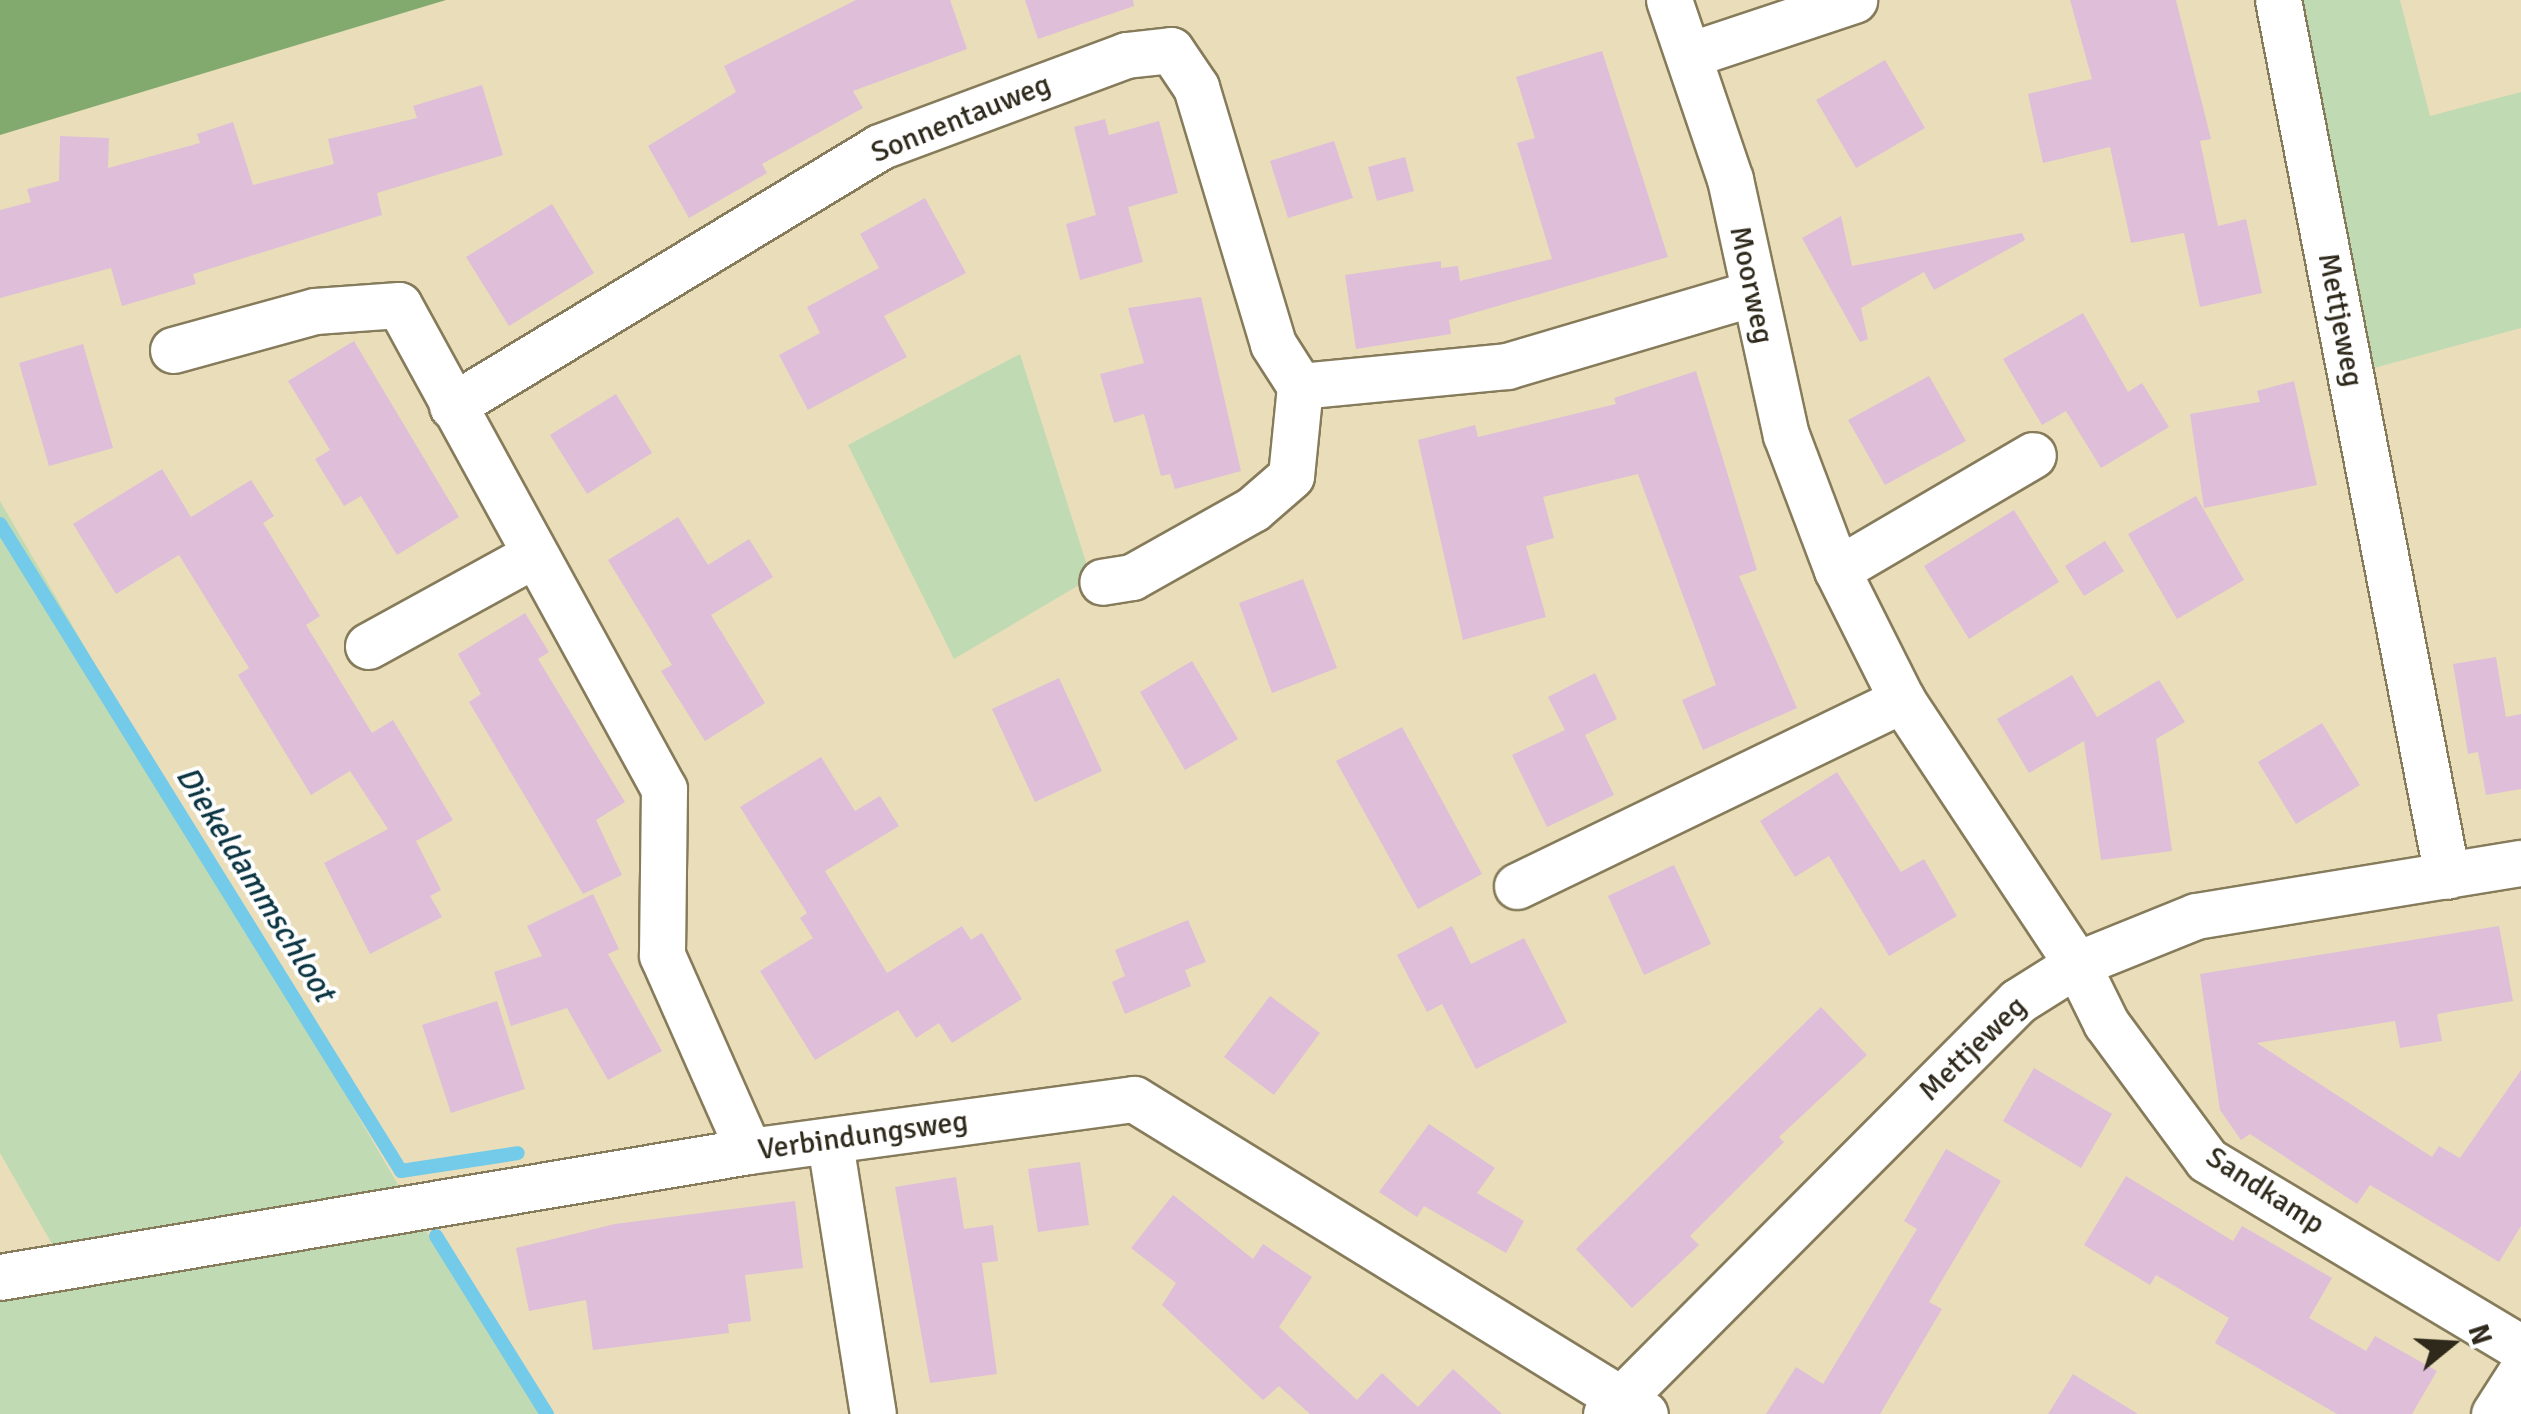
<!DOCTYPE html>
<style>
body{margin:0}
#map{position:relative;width:2521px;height:1414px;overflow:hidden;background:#eadeba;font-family:Signika,sans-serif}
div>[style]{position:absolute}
.green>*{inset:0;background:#c0dab3}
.forest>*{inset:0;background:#83aa6e}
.stream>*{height:14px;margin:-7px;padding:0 7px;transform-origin:7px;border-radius:7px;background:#73cae9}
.building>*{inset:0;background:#debed8}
.roads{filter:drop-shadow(2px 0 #867b5a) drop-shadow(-2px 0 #867b5a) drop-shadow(0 2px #867b5a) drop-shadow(0 -2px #867b5a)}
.minor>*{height:45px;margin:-22.5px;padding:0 22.5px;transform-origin:22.5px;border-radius:22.5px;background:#fff}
span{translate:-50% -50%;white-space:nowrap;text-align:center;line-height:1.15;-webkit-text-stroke:8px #fff;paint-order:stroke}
.street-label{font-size:30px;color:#2e291b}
.water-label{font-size:32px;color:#0b3542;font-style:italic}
.north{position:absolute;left:2401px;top:1294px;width:100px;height:100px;-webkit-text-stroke:8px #fff;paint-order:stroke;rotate:72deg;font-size:28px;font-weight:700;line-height:40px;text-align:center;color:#2e291b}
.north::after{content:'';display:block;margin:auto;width:35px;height:45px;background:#2e291b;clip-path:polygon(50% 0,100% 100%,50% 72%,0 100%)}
</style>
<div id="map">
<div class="green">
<i style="clip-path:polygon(2292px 0,2400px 0,2430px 116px,2521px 92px,2521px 328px,2363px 371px)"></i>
<i style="clip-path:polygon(1020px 354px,1091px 578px,954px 659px,848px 445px)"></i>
<i style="clip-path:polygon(0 501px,411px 1207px,542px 1414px,0 1414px,0 1279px,64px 1265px,0 1153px)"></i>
</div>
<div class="forest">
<i style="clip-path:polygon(0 0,446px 0,0 135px)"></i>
</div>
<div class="stream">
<i style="left:0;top:524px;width:761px;rotate:58.21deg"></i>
<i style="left:401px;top:1171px;width:118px;rotate:-8.7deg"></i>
<i style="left:436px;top:1236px;width:210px;rotate:58.1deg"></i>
</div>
<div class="building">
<i style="clip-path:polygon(856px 0,950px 0,967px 49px,853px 91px,863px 108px,762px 164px,767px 173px,689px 218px,648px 146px,736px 92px,724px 66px)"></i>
<i style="clip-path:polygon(1025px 0,1133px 0,1134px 6px,1038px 39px)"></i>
<i style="clip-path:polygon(2070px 0,2176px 0,2211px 139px,2200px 141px,2218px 226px,2246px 219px,2262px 293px,2200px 307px,2184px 233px,2131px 243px,2110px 147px,2043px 163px,2028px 94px,2092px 79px)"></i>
<i style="clip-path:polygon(1602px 51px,1668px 257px,1449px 320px,1451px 334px,1356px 349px,1345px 275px,1441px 261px,1441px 268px,1458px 266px,1460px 281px,1552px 259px,1517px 143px,1535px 138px,1516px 77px)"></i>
<i style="clip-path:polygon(1885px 60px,1925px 128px,1856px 168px,1816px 100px)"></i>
<i style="clip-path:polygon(482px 85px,503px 155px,377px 193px,382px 215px,193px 274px,196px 284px,122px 306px,111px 268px,0 298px,0 210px,31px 202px,27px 189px,59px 181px,60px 136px,109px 138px,108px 168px,200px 143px,197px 134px,233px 122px,253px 185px,334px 164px,328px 139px,417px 118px,413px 106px)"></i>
<i style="clip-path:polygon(1105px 119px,1109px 135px,1159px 121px,1178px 193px,1128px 207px,1143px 262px,1080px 280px,1066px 224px,1096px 215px,1074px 127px)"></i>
<i style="clip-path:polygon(1334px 141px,1353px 198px,1288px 218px,1270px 161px)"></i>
<i style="clip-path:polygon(1405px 157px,1414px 191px,1377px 201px,1368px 167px)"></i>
<i style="clip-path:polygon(925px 198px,966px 273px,884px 316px,907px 357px,808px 410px,779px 355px,820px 333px,807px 307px,879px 268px,860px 234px)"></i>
<i style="clip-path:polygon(552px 204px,594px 273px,509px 326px,466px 257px)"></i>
<i style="clip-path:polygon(1841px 216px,1852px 266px,2022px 233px,2025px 240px,1934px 290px,1924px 272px,1861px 308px,1868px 339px,1860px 342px,1802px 238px)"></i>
<i style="clip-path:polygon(1201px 297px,1241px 471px,1175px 489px,1170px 474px,1161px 476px,1144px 414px,1114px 423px,1100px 374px,1144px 363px,1128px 308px)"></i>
<i style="clip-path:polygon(2083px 313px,2128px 392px,2142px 383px,2169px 427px,2101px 468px,2066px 411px,2042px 425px,2003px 359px)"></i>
<i style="clip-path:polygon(354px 341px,459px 517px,397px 555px,361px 496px,344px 506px,315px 459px,330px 450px,288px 381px)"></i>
<i style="clip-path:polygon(83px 344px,113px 448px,49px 466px,19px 363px)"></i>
<i style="clip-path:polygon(1696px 371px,1757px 570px,1739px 576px,1797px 708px,1703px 750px,1682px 700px,1716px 685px,1638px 474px,1543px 497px,1554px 538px,1526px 546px,1546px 617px,1463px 640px,1418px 440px,1475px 425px,1478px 437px,1616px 404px,1614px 398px)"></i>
<i style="clip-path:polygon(1929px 376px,1966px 441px,1885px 485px,1848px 420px)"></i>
<i style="clip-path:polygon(2294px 381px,2317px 485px,2204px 508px,2190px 414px,2260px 402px,2257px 391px)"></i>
<i style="clip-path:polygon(616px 394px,652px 453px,587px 494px,550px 435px)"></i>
<i style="clip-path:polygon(162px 469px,191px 517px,251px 480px,274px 516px,263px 523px,320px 616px,306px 625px,372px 733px,393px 720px,453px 820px,416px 841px,441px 890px,430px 896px,442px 917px,370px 954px,324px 863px,388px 829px,350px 771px,311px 795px,238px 675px,249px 668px,179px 555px,116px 594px,73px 524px)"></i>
<i style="clip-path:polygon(2196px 496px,2244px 580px,2177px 619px,2128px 534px)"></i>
<i style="clip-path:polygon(2014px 510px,2059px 582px,1969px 639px,1924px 566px)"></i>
<i style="clip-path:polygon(678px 517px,708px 565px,749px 539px,773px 577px,711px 615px,765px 703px,705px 741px,661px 671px,672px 665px,608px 560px)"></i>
<i style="clip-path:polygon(2105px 541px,2124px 571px,2084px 596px,2065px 566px)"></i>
<i style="clip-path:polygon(1303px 579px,1337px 668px,1272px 693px,1239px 603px)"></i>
<i style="clip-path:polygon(525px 613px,549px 652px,538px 659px,625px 802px,596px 820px,622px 875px,583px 894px,469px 702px,481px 694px,458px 654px)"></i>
<i style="clip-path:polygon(2496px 657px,2506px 717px,2521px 714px,2521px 789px,2486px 795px,2478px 752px,2468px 754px,2453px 664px)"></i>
<i style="clip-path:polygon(1192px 661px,1238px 739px,1185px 770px,1140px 692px)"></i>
<i style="clip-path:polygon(1595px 673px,1617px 719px,1585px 735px,1614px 795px,1547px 827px,1512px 755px,1565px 730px,1548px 697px)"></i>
<i style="clip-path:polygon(2072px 675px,2097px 717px,2159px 680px,2185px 722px,2156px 739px,2172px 851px,2101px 860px,2084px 741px,2029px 773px,1997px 719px)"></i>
<i style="clip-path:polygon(1059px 678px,1102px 771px,1035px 802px,992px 709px)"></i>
<i style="clip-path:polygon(2322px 723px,2360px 785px,2296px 824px,2258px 762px)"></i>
<i style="clip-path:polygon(1402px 727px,1482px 874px,1418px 909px,1336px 761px)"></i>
<i style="clip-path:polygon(821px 757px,855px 811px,880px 796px,899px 826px,825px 871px,887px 973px,962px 926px,971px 940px,982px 933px,1022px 999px,952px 1043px,939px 1023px,916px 1038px,898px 1010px,815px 1060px,760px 971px,813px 938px,800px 918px,807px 913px,740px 807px)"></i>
<i style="clip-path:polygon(1837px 772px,1901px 872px,1924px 859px,1957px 916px,1889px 956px,1829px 856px,1795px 877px,1760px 821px)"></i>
<i style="clip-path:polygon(1674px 865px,1711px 944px,1644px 975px,1608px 896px)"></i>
<i style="clip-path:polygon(593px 894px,619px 949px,608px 954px,662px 1051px,608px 1080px,567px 1008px,511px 1026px,494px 972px,542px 956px,527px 926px)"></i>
<i style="clip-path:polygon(1188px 920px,1206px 962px,1185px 970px,1191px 986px,1125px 1014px,1112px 982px,1125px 976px,1115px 950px)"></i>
<i style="clip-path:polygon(1452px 926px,1471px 964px,1524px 938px,1567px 1022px,1476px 1069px,1442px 1004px,1427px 1012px,1397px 955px)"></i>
<i style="clip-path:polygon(2499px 926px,2513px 1001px,2437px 1014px,2442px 1041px,2400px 1048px,2395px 1021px,2257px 1043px,2432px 1157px,2439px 1146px,2460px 1158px,2521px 1070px,2521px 1226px,2499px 1262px,2370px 1185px,2357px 1204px,2250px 1134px,2241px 1140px,2220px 1110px,2200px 974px)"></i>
<i style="clip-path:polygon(1270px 996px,1320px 1033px,1274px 1095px,1224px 1057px)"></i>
<i style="clip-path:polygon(497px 1001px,525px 1089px,451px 1113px,422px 1025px)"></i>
<i style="clip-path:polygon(1821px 1007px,1867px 1055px,1779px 1137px,1784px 1142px,1690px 1236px,1699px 1245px,1632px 1308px,1576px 1249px)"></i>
<i style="clip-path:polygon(2034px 1068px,2112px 1114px,2081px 1168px,2003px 1121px)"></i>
<i style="clip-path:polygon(1429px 1124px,1495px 1168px,1477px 1193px,1524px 1221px,1506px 1253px,1424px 1206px,1417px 1217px,1379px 1192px)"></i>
<i style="clip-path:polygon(1946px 1149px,2001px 1181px,1929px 1302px,1942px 1309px,1880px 1414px,1766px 1414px,1796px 1367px,1823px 1384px,1917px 1229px,1904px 1221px)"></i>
<i style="clip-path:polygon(1080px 1162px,1089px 1225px,1038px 1232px,1028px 1169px)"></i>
<i style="clip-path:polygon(2126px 1176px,2233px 1241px,2242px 1226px,2332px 1278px,2309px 1318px,2366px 1351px,2375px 1336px,2437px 1371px,2412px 1414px,2337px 1414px,2215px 1343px,2229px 1318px,2156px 1275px,2150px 1285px,2084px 1245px)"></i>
<i style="clip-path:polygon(956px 1177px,964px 1229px,993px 1225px,998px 1261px,982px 1263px,997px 1374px,930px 1383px,895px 1187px)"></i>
<i style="clip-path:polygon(1173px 1195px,1253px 1259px,1263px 1244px,1312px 1277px,1279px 1327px,1357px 1400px,1382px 1373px,1418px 1407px,1453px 1369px,1502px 1414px,1310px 1414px,1279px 1386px,1263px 1400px,1162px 1305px,1176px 1283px,1131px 1248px)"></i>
<i style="clip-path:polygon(795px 1201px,803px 1268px,745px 1275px,751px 1321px,728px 1324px,729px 1333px,593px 1350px,586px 1300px,529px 1311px,516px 1248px,615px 1224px)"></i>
<i style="clip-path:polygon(2073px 1374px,2138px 1414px,2048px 1414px)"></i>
</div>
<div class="roads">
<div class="minor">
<i style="left:1669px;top:0;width:189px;rotate:71.2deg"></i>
<i style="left:1730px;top:179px;width:262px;rotate:77.7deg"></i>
<i style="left:1786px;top:435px;width:144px;rotate:69.3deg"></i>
<i style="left:1837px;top:570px;width:145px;rotate:63.4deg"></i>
<i style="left:1902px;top:700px;width:317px;rotate:56.5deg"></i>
<i style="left:2077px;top:964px;width:66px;rotate:63.8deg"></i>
<i style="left:2106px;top:1023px;width:170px;rotate:53.6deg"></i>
<i style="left:2207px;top:1160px;width:366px;rotate:30.9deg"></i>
<i style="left:2278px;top:0;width:892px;rotate:79.08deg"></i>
<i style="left:1692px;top:54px;width:171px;rotate:-18.4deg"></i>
<i style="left:173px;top:350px;width:147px;rotate:-15.4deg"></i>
<i style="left:315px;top:311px;width:84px;rotate:-4.1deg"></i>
<i style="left:399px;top:305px;width:552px;rotate:61.3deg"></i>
<i style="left:664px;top:789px;width:166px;rotate:90.7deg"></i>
<i style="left:662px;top:955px;width:214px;rotate:66.1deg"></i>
<i style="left:1300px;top:386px;width:208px;rotate:-5.5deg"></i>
<i style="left:1507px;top:366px;width:253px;rotate:-16.5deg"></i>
<i style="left:452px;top:406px;width:499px;rotate:-31.2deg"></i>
<i style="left:879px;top:147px;width:264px;rotate:-20.4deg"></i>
<i style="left:1126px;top:55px;width:45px;rotate:-6.3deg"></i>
<i style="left:1171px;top:50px;width:45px;rotate:56deg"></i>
<i style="left:1196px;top:87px;width:268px;rotate:73.3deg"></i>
<i style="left:1273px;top:344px;width:50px;rotate:57.3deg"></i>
<i style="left:1300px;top:386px;width:90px;rotate:95.7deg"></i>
<i style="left:1291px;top:476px;width:50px;rotate:139deg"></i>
<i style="left:1253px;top:509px;width:139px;rotate:150.7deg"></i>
<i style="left:1132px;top:577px;width:30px;rotate:171deg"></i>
<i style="left:1837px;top:570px;width:227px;rotate:-30.4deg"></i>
<i style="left:368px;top:646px;width:187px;rotate:-28.8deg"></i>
<i style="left:1517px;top:886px;width:428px;rotate:-25.8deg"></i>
<i style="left:830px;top:1143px;width:274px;rotate:81deg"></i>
<i style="left:0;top:1277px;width:760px;rotate:-9.55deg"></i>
<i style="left:749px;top:1151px;width:388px;rotate:-7.7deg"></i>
<i style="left:1134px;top:1099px;width:600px;rotate:31.65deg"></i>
<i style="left:1606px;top:1414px;width:583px;rotate:-45.07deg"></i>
<i style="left:2018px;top:1001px;width:70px;rotate:-32.1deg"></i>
<i style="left:2077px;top:964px;width:128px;rotate:-22deg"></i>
<i style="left:2196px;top:916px;width:329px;rotate:-9.3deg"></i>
<i style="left:2494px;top:1414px;width:50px;rotate:-57.3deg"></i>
</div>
</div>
<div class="street-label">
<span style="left:961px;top:119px;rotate:-22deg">Sonnentauweg</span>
<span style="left:1751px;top:285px;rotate:78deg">Moorweg</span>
<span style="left:2340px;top:320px;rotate:79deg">Mettjeweg</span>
<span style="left:1973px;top:1049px;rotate:-44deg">Mettjeweg</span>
<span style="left:863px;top:1136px;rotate:-8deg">Verbindungsweg</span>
<span style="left:2265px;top:1191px;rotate:33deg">Sandkamp</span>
</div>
<div class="water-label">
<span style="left:255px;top:884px;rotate:58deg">Diekeldammschloot</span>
</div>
<div class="north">N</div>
</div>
